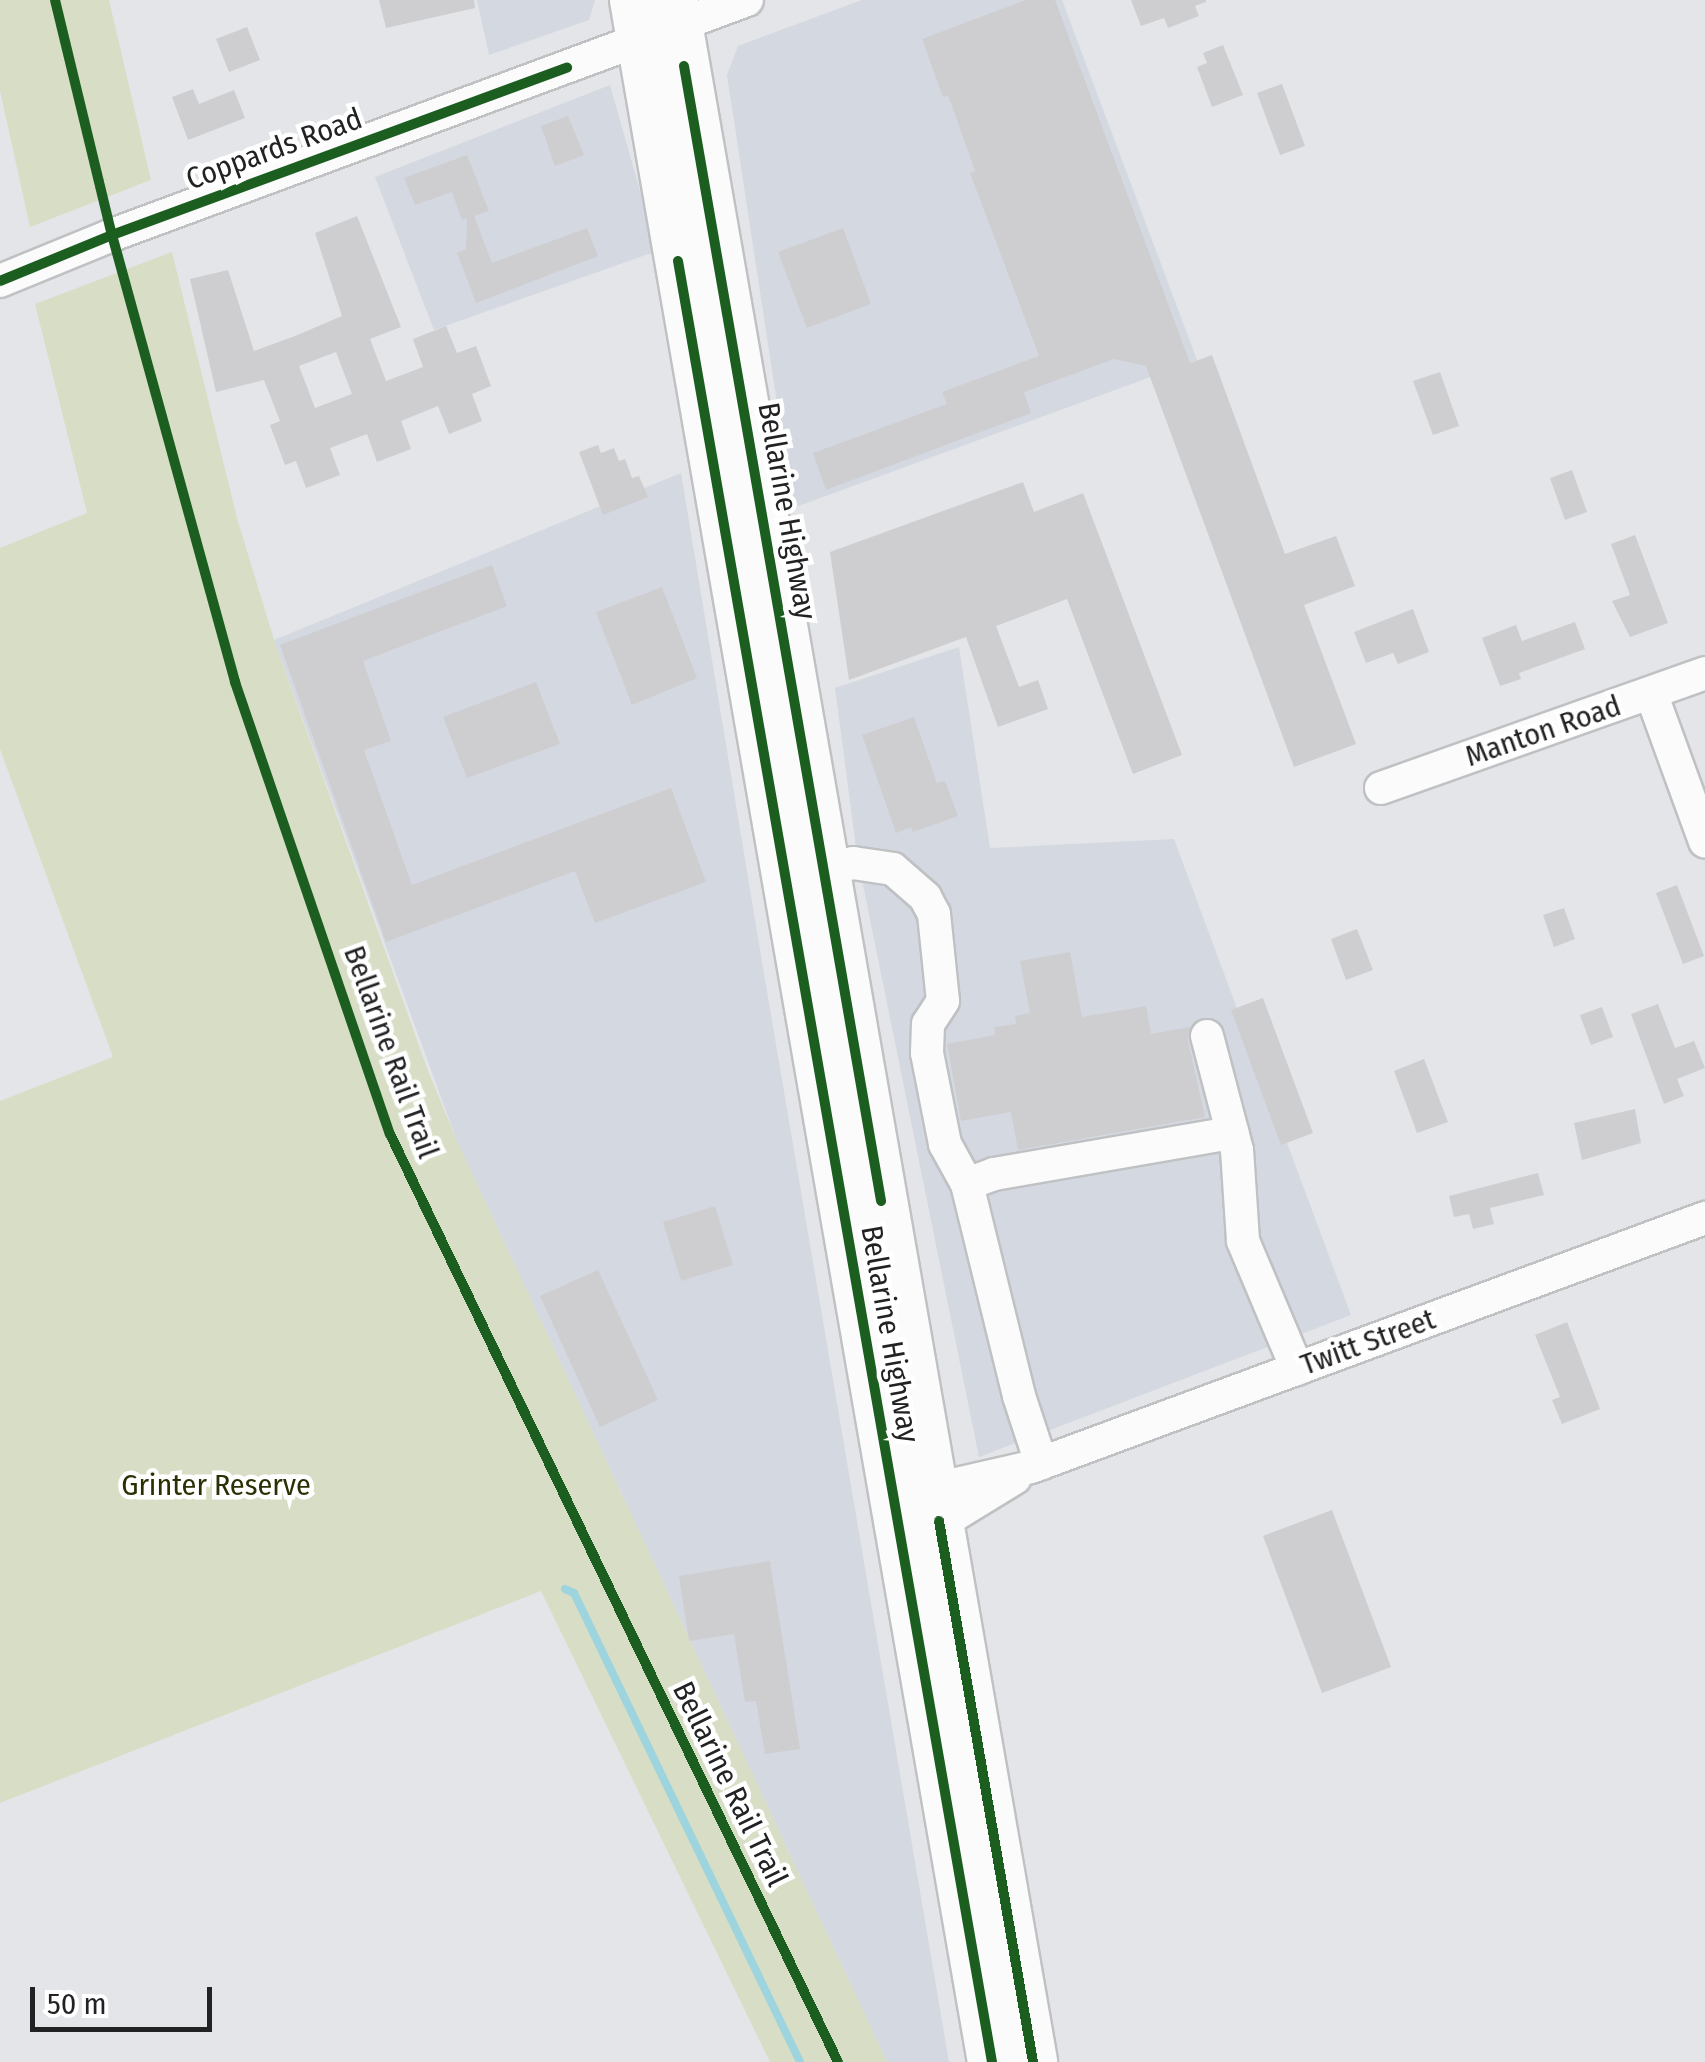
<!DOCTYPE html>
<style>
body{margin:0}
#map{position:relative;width:1705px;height:2062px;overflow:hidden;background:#e3e5e8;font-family:"Fira Sans Condensed",sans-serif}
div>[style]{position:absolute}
.built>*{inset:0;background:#d4d8e1}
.green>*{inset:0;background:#d8dec6}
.stream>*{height:8px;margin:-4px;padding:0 4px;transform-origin:4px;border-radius:4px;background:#9dd4dd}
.building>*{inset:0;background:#ceced1}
.roads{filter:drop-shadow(2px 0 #bfc1c3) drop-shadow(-2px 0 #bfc1c3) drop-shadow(0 2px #bfc1c3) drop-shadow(0 -2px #bfc1c3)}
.minor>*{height:32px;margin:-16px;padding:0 16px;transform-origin:16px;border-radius:16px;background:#fbfbfc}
.highway>*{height:48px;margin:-24px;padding:0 24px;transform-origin:24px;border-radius:24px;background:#fbfbfc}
.cycleway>*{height:10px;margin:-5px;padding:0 5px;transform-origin:5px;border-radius:5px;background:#1b5e20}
span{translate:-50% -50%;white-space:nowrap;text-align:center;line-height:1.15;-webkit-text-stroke:9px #fff;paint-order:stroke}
.street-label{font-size:30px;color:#212224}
.park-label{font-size:30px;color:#2a3003}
.scale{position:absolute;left:30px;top:1987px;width:182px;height:45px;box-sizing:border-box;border:5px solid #212224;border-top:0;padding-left:12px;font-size:30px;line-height:35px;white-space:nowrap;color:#212224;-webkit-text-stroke:8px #fff;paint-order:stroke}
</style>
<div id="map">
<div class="built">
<i style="clip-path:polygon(477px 0,595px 0,589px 20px,489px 55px)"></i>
<i style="clip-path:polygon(862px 0,1062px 0,1197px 360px,793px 508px,727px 75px,738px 46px)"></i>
<i style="clip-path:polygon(610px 85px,657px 251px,434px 330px,375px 177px)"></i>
<i style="clip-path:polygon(681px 473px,763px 968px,949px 2062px,887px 2062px,457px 1141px,274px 640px)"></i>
<i style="clip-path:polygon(959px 647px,990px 848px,1174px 839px,1351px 1315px,979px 1457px,857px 855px,835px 688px)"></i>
</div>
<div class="green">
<i style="clip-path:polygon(0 0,109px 0,151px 180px,30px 227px,0 91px)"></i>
<i style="clip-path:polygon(172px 252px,237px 518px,274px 640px,427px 1068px,457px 1141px,887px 2062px,770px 2062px,541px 1591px,0 1803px,0 1101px,113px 1057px,0 749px,0 548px,87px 513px,35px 304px)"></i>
</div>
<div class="stream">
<i style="left:565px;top:1589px;width:10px;rotate:24deg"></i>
<i style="left:574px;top:1593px;width:521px;rotate:64.27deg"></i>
</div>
<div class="building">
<i style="clip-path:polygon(379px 0,474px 0,475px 8px,386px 28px)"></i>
<i style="clip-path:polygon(1026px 0,1055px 0,1190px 363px,1212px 355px,1285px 554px,1336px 536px,1355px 586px,1304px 605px,1356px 744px,1294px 767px,1146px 366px,1114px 359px,1024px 392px,1031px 413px,826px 490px,813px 453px,947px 404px,942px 392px,1039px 356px,970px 173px,975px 171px,956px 117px,948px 96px,943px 97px,922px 39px)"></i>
<i style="clip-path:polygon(1131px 0,1206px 0,1206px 2px,1195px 6px,1199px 16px,1168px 28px,1164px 18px,1141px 26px)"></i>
<i style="clip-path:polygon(247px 27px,260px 60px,229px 72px,216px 39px)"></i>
<i style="clip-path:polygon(1223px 45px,1243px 95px,1212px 107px,1197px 67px,1207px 63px,1203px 53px)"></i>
<i style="clip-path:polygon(1282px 84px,1305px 146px,1280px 155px,1257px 93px)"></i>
<i style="clip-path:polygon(193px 89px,199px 104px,234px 90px,245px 118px,188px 140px,172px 97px)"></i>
<i style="clip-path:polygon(568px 116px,584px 155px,555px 166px,541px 126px)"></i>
<i style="clip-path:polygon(467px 155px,489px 211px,474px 216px,492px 263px,587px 228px,598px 256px,476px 303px,457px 253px,466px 249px,467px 218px,462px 220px,452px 192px,415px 205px,404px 178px)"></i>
<i style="clip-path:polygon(evenodd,357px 216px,401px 327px,370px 339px,386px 381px,423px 367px,413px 339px,446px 326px,457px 353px,476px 346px,491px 386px,472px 394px,482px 421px,449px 434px,438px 406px,401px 421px,411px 449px,377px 462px,367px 434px,330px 448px,340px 475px,306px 488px,296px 461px,285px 465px,270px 425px,280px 421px,264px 380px,216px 392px,190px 279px,228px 270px,254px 351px,295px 336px,342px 316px,315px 233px,357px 216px,336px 352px,352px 394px,315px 408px,299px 366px,336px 352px)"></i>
<i style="clip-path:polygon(843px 228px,871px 304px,807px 328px,778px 252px)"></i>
<i style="clip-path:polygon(1440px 372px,1459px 426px,1433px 435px,1413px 381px)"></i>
<i style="clip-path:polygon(598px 445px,601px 453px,614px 448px,619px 461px,625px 459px,632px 478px,639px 476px,648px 497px,603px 515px,579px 452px)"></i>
<i style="clip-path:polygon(1572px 470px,1587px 512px,1565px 520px,1550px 478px)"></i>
<i style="clip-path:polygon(1023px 482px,1034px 512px,1083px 493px,1182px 755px,1133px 774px,1067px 599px,996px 626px,1019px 687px,1038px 680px,1048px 709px,998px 727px,966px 637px,849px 680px,830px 552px)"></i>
<i style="clip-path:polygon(1635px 535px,1668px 623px,1630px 637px,1612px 601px,1630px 595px,1611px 544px)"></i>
<i style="clip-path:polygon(492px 565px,507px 606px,363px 661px,391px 741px,364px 750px,412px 885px,671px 788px,706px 882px,595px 923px,575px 871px,386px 942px,280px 645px)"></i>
<i style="clip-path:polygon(662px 587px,697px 678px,632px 705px,596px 612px)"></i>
<i style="clip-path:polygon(1413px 609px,1429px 652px,1398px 664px,1393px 653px,1366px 663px,1354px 632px)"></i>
<i style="clip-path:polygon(1575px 622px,1585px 649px,1519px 673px,1521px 679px,1500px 686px,1482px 638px,1516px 625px,1522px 641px)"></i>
<i style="clip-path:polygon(536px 682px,560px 744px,467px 778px,443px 717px)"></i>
<i style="clip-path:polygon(914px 717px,937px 783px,945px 781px,958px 816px,913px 832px,911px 827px,896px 833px,862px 735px)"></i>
<i style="clip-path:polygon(1677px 885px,1704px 956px,1683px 964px,1656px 893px)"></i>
<i style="clip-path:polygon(1564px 908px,1575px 939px,1554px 947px,1543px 915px)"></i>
<i style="clip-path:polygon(1357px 929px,1373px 970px,1346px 980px,1331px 939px)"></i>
<i style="clip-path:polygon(1070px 952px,1082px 1017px,1146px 1006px,1151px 1034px,1190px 1027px,1188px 1041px,1205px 1117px,1018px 1150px,1011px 1112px,961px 1121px,947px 1044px,995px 1035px,994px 1027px,1016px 1024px,1015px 1016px,1030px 1013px,1020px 961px)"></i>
<i style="clip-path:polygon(1263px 998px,1313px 1133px,1281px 1145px,1231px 1010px)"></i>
<i style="clip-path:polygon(1658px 1004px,1675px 1048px,1694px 1041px,1705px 1068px,1677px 1079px,1684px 1096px,1664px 1104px,1631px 1014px)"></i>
<i style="clip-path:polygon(1602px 1007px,1613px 1037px,1591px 1045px,1580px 1015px)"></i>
<i style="clip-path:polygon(1424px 1059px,1448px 1122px,1417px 1133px,1394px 1071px)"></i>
<i style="clip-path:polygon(1635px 1109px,1641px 1143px,1582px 1160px,1574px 1123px)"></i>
<i style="clip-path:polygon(1538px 1173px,1544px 1195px,1490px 1208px,1494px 1224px,1473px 1229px,1469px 1214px,1454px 1217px,1449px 1196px)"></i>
<i style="clip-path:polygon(715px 1206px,733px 1265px,681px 1281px,663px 1222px)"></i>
<i style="clip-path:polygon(598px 1270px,658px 1400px,600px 1427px,540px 1296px)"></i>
<i style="clip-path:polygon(1567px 1322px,1600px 1409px,1562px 1424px,1552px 1400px,1560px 1397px,1535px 1335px)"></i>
<i style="clip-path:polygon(1332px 1510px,1391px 1667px,1322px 1693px,1263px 1536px)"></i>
<i style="clip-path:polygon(770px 1561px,800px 1749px,765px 1754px,756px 1701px,745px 1702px,734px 1634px,689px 1641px,679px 1576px)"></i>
</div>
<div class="roads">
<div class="minor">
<i style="left:0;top:281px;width:121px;rotate:-22.3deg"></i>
<i style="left:112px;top:235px;width:677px;rotate:-20.31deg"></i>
<i style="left:1651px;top:693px;width:158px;rotate:70deg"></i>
<i style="left:1381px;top:788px;width:344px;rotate:-19.5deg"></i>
<i style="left:823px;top:869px;width:31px;rotate:-11deg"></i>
<i style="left:853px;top:863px;width:40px;rotate:8.5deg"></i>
<i style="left:893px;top:869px;width:43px;rotate:41.2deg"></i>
<i style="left:925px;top:897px;width:19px;rotate:62deg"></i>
<i style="left:934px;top:914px;width:87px;rotate:84.1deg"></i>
<i style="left:943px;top:1001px;width:27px;rotate:123deg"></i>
<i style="left:928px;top:1024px;width:29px;rotate:92deg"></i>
<i style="left:927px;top:1053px;width:93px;rotate:78.8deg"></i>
<i style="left:945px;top:1144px;width:46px;rotate:61.2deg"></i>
<i style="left:967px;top:1184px;width:218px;rotate:76.2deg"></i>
<i style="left:1019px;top:1396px;width:71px;rotate:71.8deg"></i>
<i style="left:1207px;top:1036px;width:118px;rotate:75.3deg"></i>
<i style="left:1237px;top:1150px;width:91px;rotate:86.2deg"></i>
<i style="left:1243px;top:1241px;width:139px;rotate:67.1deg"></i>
<i style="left:967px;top:1184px;width:29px;rotate:-20deg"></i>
<i style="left:994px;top:1174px;width:242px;rotate:-9.8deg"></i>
<i style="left:920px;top:1500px;width:18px;rotate:-38deg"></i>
<i style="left:934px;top:1489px;width:99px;rotate:-12.8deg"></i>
<i style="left:1031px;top:1467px;width:719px;rotate:-20.28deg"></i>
<i style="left:920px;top:1519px;width:19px;rotate:6deg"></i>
<i style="left:939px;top:1521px;width:18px;rotate:-22deg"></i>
<i style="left:956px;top:1514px;width:69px;rotate:-31.4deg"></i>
</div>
<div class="highway">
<i style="left:634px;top:0;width:2093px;rotate:80.15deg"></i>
<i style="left:674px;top:0;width:2093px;rotate:80.12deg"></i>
</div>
</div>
<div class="cycleway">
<i style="left:55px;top:0;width:242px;rotate:76.4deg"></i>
<i style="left:112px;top:235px;width:464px;rotate:74.6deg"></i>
<i style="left:235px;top:682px;width:478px;rotate:71.1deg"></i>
<i style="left:390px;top:1134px;width:1030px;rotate:64.23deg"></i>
<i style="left:684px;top:66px;width:1152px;rotate:80.15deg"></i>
<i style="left:678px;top:261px;width:1828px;rotate:80.11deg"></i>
<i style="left:0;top:281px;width:121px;rotate:-22.3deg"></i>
<i style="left:112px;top:235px;width:485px;rotate:-20.2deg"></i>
<i style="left:939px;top:1521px;width:549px;rotate:80.14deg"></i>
</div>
<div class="street-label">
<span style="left:274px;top:149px;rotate:-20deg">Coppards Road</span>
<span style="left:787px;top:511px;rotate:80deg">Bellarine Highway</span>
<span style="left:1543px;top:731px;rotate:-19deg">Manton Road</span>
<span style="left:391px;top:1052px;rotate:70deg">Bellarine Rail Trail</span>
<span style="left:890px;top:1334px;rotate:80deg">Bellarine Highway</span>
<span style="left:1368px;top:1342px;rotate:-20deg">Twitt Street</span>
<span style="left:730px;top:1784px;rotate:64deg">Bellarine Rail Trail</span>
</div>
<div class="park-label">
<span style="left:216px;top:1485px">Grinter Reserve</span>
</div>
<div class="scale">50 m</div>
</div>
